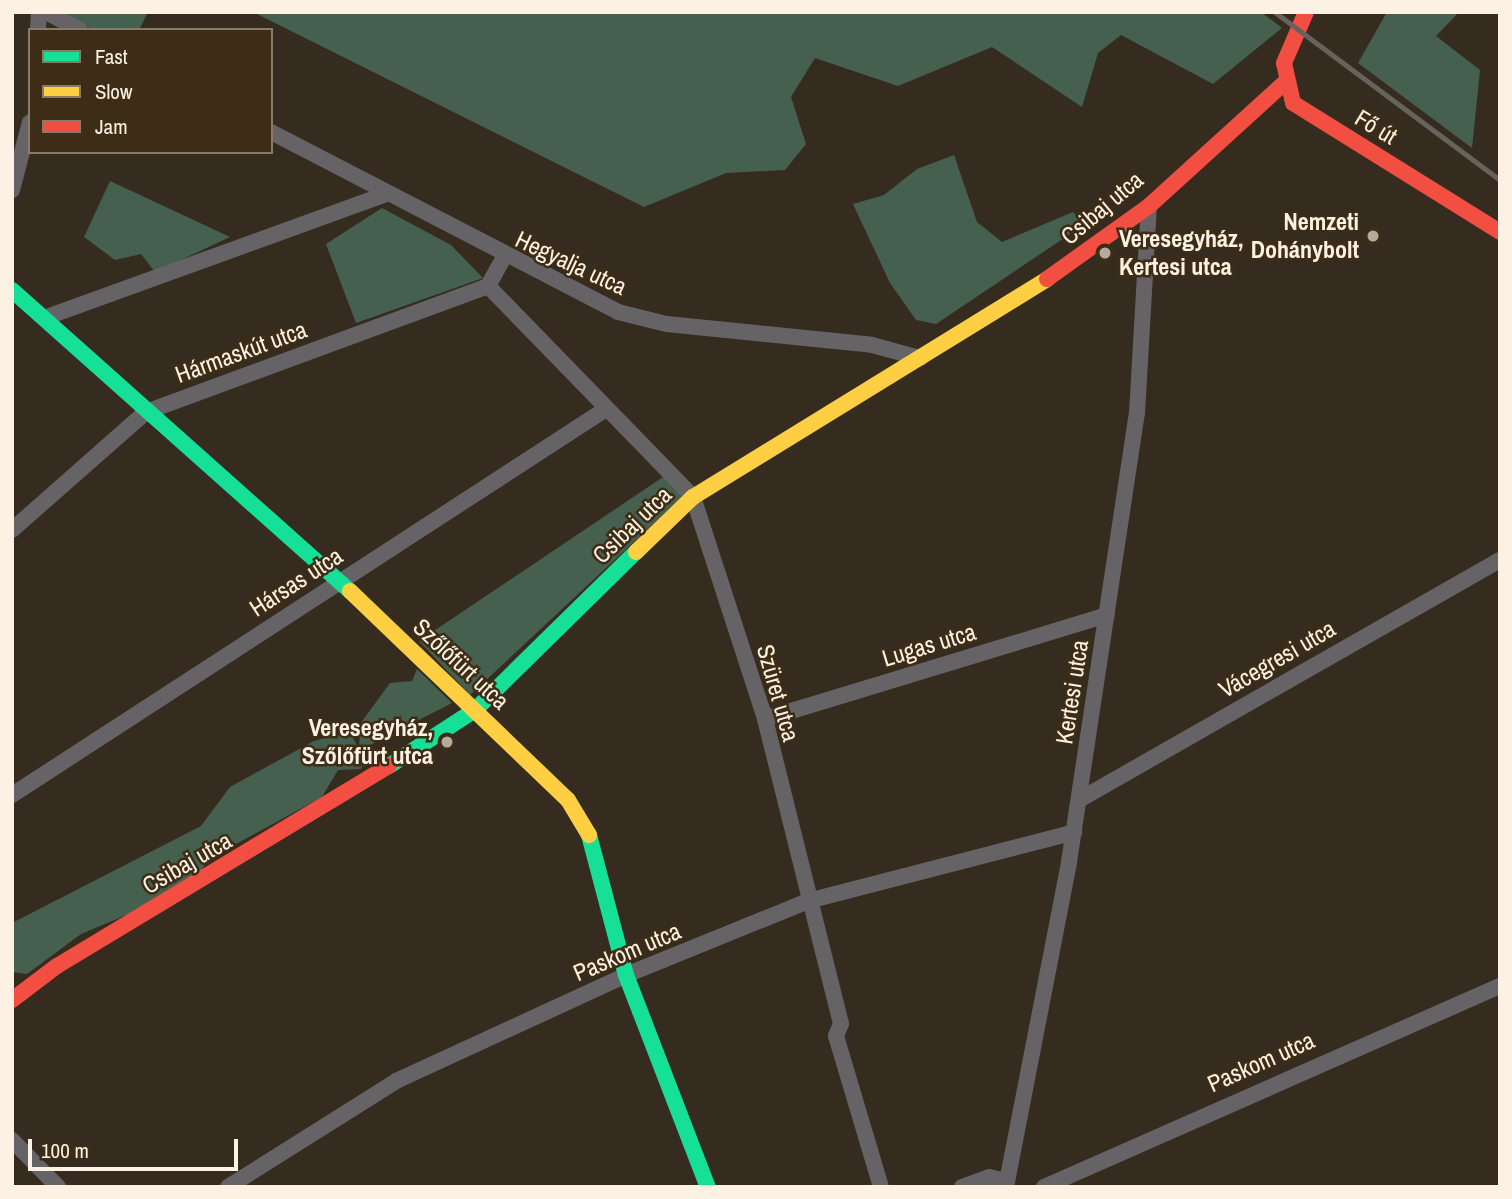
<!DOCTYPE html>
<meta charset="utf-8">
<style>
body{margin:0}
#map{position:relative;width:1512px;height:1199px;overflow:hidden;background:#352c1f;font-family:"Archivo Narrow",sans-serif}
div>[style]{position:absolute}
.forest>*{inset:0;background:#466050}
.street>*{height:16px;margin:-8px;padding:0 8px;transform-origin:8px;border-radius:8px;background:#656366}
.fast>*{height:16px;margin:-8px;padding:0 8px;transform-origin:8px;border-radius:8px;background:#16e098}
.slow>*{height:16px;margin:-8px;padding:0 8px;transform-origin:8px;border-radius:8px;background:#ffcf43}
.jam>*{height:16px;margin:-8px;padding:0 8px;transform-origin:8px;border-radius:8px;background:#f24e42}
.rail>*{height:4.5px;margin:-2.25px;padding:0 2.25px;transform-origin:2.25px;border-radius:2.25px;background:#67625b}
.dots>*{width:19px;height:19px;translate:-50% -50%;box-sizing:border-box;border:4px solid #3e2d16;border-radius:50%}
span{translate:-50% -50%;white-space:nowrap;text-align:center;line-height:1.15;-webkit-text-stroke:5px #3e2d16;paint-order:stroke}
.street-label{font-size:24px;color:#fcf1e3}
.poi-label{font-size:24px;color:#fcf1e3;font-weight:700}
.right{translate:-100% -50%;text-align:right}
.left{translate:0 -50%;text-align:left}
.frame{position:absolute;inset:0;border:14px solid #fcf1e3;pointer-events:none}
.legend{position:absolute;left:28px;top:28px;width:245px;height:126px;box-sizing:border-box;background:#3e2d16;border:2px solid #8a7b68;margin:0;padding:9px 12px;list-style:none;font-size:21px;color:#fcf1e3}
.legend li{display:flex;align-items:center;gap:14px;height:35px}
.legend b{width:35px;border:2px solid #8a7b68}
.scale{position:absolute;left:28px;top:1139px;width:210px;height:32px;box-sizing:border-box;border:4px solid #fcf1e3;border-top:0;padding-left:9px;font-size:21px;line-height:24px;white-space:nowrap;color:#fcf1e3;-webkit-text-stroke:5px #3e2d16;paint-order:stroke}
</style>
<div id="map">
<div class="forest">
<i style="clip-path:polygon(59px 12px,148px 12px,139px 30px,93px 30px)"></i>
<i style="clip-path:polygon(253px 12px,1261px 12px,1282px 28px,1213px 84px,1121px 35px,1098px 53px,1082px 107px,992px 47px,898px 86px,815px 58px,791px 97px,806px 144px,785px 170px,726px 173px,644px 207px)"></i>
<i style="clip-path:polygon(1387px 12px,1459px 12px,1436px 36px,1480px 70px,1472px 148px,1358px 63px)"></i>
<i style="clip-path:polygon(954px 155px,977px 222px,1002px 242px,1073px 212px,1085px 224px,936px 324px,916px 320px,890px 283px,853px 204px,884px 195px,917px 169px)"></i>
<i style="clip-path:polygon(110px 181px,230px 237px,155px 272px,141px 254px,115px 260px,84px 237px)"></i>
<i style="clip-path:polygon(382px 208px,451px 245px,483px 278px,356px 323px,326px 244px)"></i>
<i style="clip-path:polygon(666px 475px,682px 497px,470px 695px,419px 641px)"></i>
<i style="clip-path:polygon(417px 669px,452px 703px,372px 744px,361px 769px,338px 770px,322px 797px,236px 844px,222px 836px,198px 876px,155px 903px,81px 934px,27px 974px,12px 972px,12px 923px,201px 826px,230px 787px,314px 741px,350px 731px,359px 750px,360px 724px,390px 683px,412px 681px)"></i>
</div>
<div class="street">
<i style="left:46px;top:12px;width:38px;rotate:28deg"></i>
<i style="left:38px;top:30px;width:18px;rotate:-87deg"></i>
<i style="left:271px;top:132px;width:391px;rotate:27.4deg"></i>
<i style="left:618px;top:312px;width:50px;rotate:13.8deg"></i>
<i style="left:667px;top:324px;width:206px;rotate:5.8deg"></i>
<i style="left:872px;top:345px;width:50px;rotate:15.2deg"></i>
<i style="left:12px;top:190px;width:70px;rotate:-75.2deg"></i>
<i style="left:488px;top:286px;width:294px;rotate:45.8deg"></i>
<i style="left:693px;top:497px;width:233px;rotate:72deg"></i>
<i style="left:765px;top:719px;width:314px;rotate:76deg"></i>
<i style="left:841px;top:1024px;width:13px;rotate:113deg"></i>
<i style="left:836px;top:1036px;width:158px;rotate:73.4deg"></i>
<i style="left:44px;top:318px;width:364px;rotate:-19.9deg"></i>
<i style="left:12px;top:530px;width:179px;rotate:-41.4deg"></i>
<i style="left:146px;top:412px;width:364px;rotate:-20.2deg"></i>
<i style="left:488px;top:286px;width:33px;rotate:-61deg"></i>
<i style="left:765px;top:719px;width:357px;rotate:-16.9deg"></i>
<i style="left:12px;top:795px;width:708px;rotate:-33.02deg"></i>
<i style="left:1079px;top:800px;width:485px;rotate:-29.7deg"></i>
<i style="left:12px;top:1140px;width:66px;rotate:45.6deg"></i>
<i style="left:228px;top:1187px;width:199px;rotate:-32.2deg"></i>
<i style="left:396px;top:1081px;width:253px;rotate:-24.7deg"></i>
<i style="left:626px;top:975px;width:196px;rotate:-22.1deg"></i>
<i style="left:808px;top:901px;width:275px;rotate:-14.5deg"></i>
<i style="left:962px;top:1187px;width:29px;rotate:-20deg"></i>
<i style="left:989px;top:1177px;width:18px;rotate:13deg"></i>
<i style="left:1006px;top:1187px;width:331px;rotate:-79deg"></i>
<i style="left:1069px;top:862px;width:454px;rotate:-81.4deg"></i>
<i style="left:1137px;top:413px;width:207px;rotate:-86.7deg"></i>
<i style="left:1044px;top:1187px;width:498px;rotate:-23.8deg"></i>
</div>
<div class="fast">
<i style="left:12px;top:290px;width:453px;rotate:41.7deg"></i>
<i style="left:389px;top:766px;width:103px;rotate:-33.1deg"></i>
<i style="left:475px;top:710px;width:226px;rotate:-44.5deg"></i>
<i style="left:589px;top:835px;width:145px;rotate:75.2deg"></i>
<i style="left:626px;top:975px;width:227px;rotate:68.9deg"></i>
</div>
<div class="slow">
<i style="left:636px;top:552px;width:79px;rotate:-44deg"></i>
<i style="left:693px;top:497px;width:416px;rotate:-31.6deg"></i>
<i style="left:350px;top:591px;width:302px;rotate:43.8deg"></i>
<i style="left:568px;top:800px;width:41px;rotate:59deg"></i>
</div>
<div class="jam">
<i style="left:1306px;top:12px;width:56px;rotate:113.3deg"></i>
<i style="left:1284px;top:63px;width:41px;rotate:77.3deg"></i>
<i style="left:1293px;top:103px;width:244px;rotate:31.9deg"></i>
<i style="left:1047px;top:279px;width:125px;rotate:-35.6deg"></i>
<i style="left:1149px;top:206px;width:183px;rotate:-42.3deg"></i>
<i style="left:12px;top:1000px;width:56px;rotate:-37.1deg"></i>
<i style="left:57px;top:966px;width:388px;rotate:-31.1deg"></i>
</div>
<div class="rail">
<i style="left:1275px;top:12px;width:281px;rotate:36.7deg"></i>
</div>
<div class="dots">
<i style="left:1373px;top:236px;background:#b6ac9e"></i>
<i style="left:1105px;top:253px;background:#b6ac9e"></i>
<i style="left:447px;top:742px;background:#b6ac9e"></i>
</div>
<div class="street-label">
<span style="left:1376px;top:127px;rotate:31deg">Fő út</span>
<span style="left:1102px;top:208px;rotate:-40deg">Csibaj utca</span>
<span style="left:571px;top:263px;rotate:25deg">Hegyalja utca</span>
<span style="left:241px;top:352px;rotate:-20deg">Hármaskút utca</span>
<span style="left:632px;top:525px;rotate:-44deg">Csibaj utca</span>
<span style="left:296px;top:582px;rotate:-33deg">Hársas utca</span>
<span style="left:929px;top:645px;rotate:-17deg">Lugas utca</span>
<span style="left:1277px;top:659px;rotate:-30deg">Vácegresi utca</span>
<span style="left:461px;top:664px;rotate:43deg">Szőlőfürt utca</span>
<span style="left:1072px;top:692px;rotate:-81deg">Kertesi utca</span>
<span style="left:778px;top:693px;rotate:74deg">Szüret utca</span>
<span style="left:187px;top:863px;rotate:-30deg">Csibaj utca</span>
<span style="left:627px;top:952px;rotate:-23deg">Paskom utca</span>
<span style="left:1261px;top:1062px;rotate:-24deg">Paskom utca</span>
</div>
<div class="poi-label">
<span class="right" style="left:1359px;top:236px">Nemzeti<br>Dohánybolt</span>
<span class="left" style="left:1119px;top:253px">Veresegyház,<br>Kertesi utca</span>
<span class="right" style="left:433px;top:742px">Veresegyház,<br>Szőlőfürt utca</span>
</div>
<div class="frame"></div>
<ul class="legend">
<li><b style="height:9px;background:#16e098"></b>Fast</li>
<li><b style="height:9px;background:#ffcf43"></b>Slow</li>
<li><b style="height:9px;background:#f24e42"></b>Jam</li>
</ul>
<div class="scale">100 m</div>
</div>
